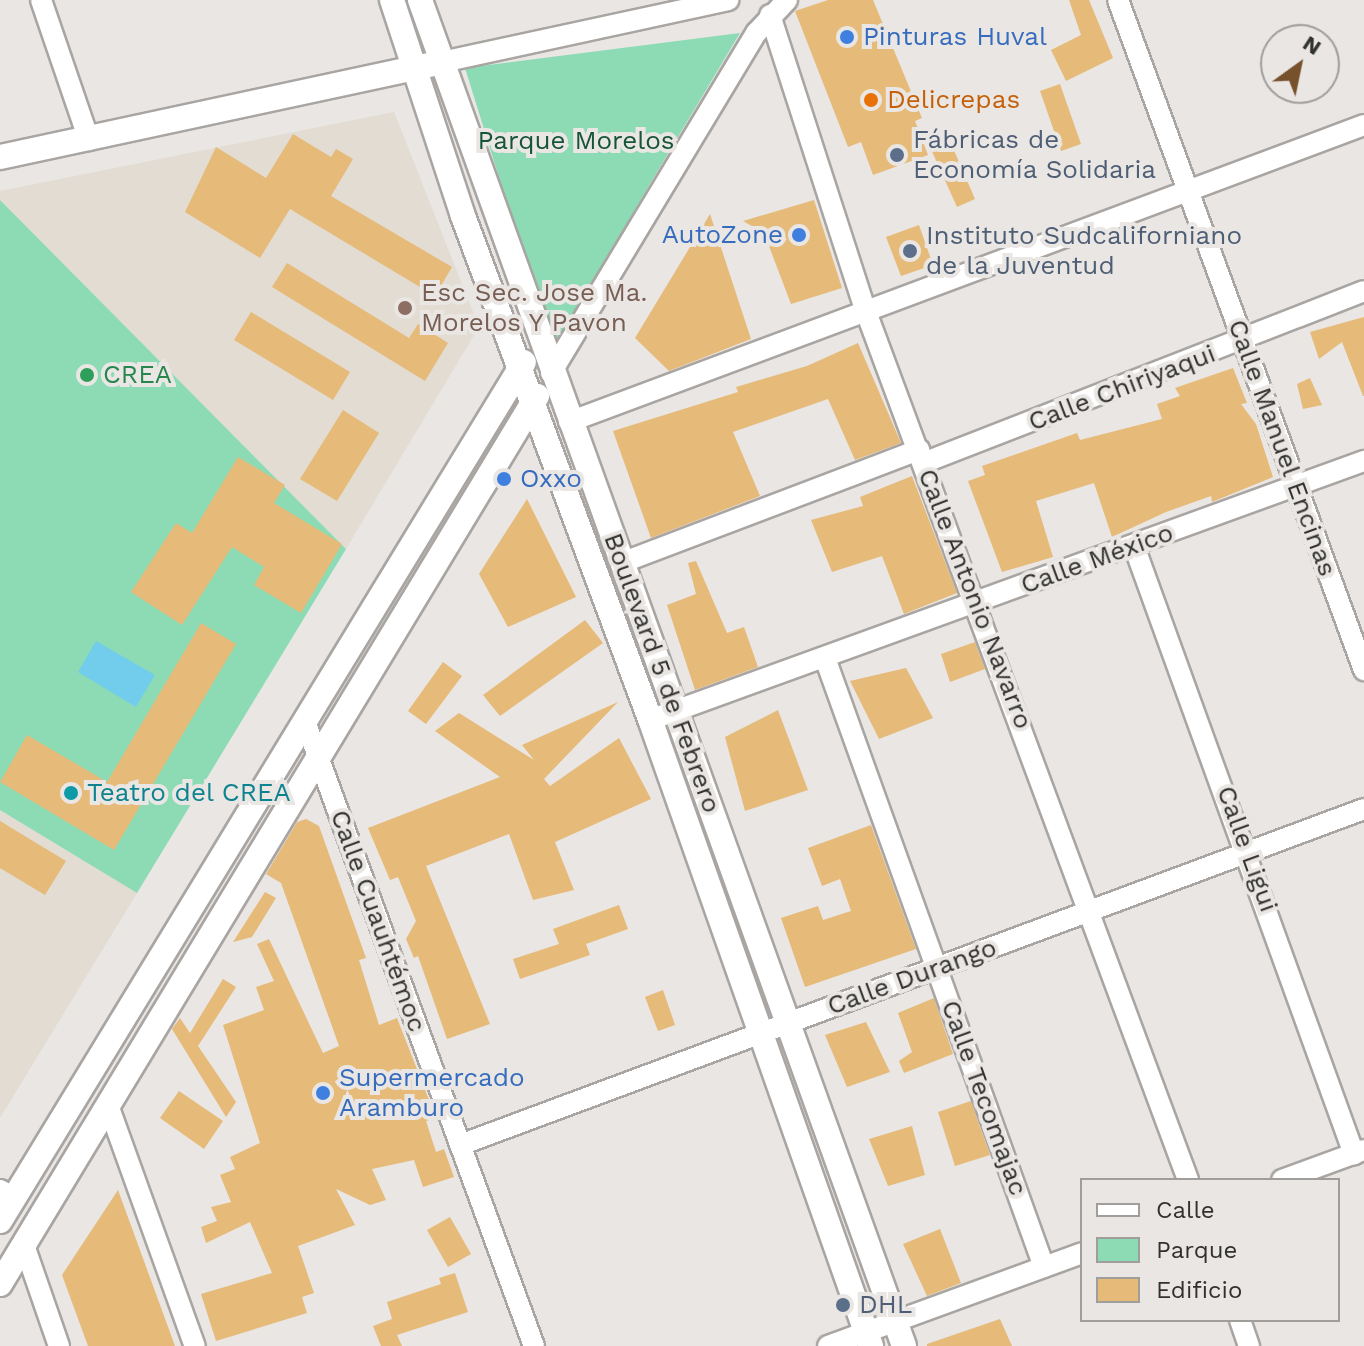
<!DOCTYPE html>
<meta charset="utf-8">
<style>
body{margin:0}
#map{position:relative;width:1364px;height:1346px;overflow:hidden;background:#e9e6e3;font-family:"Work Sans",sans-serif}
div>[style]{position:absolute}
.built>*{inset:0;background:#e2dcd2}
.green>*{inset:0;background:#8cdbb4}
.water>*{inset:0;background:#72ccec}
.building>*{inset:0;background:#e6ba78}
.roads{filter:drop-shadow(2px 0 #a8a5a2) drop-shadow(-2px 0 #a8a5a2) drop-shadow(0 2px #a8a5a2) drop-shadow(0 -2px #a8a5a2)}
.minor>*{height:20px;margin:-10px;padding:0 10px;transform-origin:10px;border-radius:10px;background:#fff}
.major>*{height:24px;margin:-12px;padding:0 12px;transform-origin:12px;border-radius:12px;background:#fff}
.dots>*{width:22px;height:22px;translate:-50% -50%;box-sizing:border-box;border:4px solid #e9e6e3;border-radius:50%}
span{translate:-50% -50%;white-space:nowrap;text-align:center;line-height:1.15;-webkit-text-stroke:8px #e9e6e3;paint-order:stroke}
.shop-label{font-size:26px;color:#366cbe}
.left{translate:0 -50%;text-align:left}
.right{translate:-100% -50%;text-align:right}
.food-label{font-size:26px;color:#c56008}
.service-label{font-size:26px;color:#4e5e75}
.park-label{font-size:26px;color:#16543a}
.education-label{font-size:26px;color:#785e54}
.leisure-label{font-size:26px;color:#27864d}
.street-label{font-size:26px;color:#31312f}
.culture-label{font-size:26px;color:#0d838f}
.legend{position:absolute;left:1080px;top:1178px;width:260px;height:144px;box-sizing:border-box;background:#e9e6e3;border:2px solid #9f9e9b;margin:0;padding:10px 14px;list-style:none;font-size:24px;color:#31312f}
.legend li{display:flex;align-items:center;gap:16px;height:40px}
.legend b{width:40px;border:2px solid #9f9e9b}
.north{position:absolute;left:1260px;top:24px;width:80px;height:80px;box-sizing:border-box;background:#e9e6e3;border:2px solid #9f9e9b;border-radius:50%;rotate:33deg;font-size:22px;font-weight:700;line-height:32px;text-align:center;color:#31312f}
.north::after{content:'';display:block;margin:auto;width:28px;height:36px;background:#76512c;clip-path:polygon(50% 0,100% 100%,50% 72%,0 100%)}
</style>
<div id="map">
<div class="built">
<i style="clip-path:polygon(394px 112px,479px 327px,346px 549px,0 200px,0 191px)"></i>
<i style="clip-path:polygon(0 810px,137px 893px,0 1118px)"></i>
</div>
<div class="green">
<i style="clip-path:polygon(740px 33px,651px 182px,553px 351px,465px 68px)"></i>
<i style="clip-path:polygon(0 200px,346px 549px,137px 893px,0 810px)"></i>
</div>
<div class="water">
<i style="clip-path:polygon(96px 641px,155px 675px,136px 707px,78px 672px)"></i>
</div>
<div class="building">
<i style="clip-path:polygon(828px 0,873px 0,922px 118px,915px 121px,928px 155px,873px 175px,861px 142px,848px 147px,795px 11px)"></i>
<i style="clip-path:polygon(1069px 0,1089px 0,1113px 58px,1066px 81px,1051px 50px,1081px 35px)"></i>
<i style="clip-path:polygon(1060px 84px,1081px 144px,1061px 151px,1040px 91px)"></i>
<i style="clip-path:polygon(293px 134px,331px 157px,336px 149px,353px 159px,331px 196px,452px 267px,435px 296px,290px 209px,260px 258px,185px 212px,216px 147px,266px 178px)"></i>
<i style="clip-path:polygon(949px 139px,975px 199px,957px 207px,930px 147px)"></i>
<i style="clip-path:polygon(814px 200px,842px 288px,791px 304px,764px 233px,743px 221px)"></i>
<i style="clip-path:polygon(710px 214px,751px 339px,669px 371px,635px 338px)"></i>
<i style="clip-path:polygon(919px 225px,933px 265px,901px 276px,886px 237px)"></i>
<i style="clip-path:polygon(287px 263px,409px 338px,418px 324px,448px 343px,425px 381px,272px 287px)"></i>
<i style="clip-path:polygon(251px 312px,350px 372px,333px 400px,234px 340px)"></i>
<i style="clip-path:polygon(1364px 317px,1364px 396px,1363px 396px,1342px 342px,1319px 359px,1310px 332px)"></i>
<i style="clip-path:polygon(858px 343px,901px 443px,855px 460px,828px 399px,733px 432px,760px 496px,651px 538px,613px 431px,738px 392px,736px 387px,807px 366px)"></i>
<i style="clip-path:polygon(1233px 368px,1247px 403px,1241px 404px,1256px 424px,1273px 477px,1212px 502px,1211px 496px,1166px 512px,1112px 537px,1094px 483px,1036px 501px,1053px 557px,1002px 572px,968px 481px,985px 475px,982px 466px,1077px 433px,1080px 440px,1162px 419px,1157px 404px,1180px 396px,1175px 388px)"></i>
<i style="clip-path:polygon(1310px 378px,1322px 405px,1303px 409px,1297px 384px)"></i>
<i style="clip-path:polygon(343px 410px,379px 433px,337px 501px,300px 479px)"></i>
<i style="clip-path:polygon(238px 457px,285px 485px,274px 503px,342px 544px,301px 613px,254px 585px,264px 567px,232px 547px,182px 625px,131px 592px,176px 523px,192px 533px)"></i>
<i style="clip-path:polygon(912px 476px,957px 593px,904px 614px,882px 556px,832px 572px,811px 520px,863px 506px,860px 497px)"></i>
<i style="clip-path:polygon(527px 499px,576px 597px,508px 627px,479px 574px)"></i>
<i style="clip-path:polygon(696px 561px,727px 633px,744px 627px,758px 667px,695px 690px,667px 605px,696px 594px,688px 563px)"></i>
<i style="clip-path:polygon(585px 620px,603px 643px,500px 716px,483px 695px)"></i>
<i style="clip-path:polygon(201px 623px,236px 644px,114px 850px,0 782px,27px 735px,107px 782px)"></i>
<i style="clip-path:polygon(975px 642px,985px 669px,950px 682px,941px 654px)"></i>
<i style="clip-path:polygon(443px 662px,462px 676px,426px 724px,408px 711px)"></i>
<i style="clip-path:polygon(906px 668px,933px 718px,879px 739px,850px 681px)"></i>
<i style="clip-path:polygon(618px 702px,544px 779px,550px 786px,619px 738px,651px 799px,555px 842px,574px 890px,533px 900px,509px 834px,426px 866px,490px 1024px,447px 1039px,418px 956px,414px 958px,406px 939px,416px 921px,398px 877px,390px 880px,368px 828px,500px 777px,435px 731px,459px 713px,534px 760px,522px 745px)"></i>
<i style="clip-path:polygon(778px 710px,808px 790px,745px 811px,725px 737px)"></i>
<i style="clip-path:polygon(306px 819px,319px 826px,366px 958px,359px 960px,379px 1025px,397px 1018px,436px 1118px,426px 1121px,436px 1152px,444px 1149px,454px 1177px,423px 1187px,414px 1160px,372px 1169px,386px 1200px,370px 1205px,336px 1189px,355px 1225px,298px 1246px,314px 1293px,302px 1297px,307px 1313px,216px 1341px,201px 1294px,272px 1273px,250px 1222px,206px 1243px,201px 1227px,217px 1221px,211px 1207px,231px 1202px,220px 1175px,235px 1169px,230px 1157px,260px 1143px,223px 1025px,264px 1010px,256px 987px,274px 981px,257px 944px,269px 939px,323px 1053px,339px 1046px,281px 883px,266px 874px,297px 822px)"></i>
<i style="clip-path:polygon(0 821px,66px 861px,45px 895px,0 868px)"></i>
<i style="clip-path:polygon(871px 825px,916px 949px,805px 987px,781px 918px,818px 906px,823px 920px,851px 911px,840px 879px,822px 886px,808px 848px)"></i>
<i style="clip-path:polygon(265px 892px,276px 898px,252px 937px,233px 942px)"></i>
<i style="clip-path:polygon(619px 905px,628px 929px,586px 944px,590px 955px,520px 979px,513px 959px,559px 944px,553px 929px)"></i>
<i style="clip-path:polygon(223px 979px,236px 987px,198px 1046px,236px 1102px,226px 1117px,172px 1029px,180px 1018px,190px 1033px)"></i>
<i style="clip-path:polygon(663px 990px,675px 1025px,658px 1031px,645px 997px)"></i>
<i style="clip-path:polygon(934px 998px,953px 1054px,904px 1073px,899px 1061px,912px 1052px,898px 1013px)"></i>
<i style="clip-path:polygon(866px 1022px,890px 1072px,847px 1087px,825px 1035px)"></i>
<i style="clip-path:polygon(179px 1091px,223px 1121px,204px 1149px,160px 1118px)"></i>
<i style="clip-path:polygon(971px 1101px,990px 1155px,955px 1166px,938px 1112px)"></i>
<i style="clip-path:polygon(912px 1126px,925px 1175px,888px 1186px,869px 1139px)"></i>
<i style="clip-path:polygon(118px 1190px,175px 1346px,88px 1346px,62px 1275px)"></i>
<i style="clip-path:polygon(450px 1217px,471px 1254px,448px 1267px,427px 1230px)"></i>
<i style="clip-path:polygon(940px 1229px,961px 1283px,927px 1296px,903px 1244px)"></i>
<i style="clip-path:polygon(455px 1273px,468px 1312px,397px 1335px,402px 1346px,381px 1346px,373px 1326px,392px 1319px,387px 1302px,441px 1284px,439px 1278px)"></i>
<i style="clip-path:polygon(1000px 1319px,1012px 1346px,927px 1346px,927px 1344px)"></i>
</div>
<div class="roads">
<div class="minor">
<i style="left:41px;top:0;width:148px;rotate:71.1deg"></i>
<i style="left:1118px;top:0;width:714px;rotate:69.84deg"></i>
<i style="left:770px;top:15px;width:309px;rotate:72.1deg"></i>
<i style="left:865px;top:309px;width:929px;rotate:69.65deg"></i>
<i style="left:442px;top:62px;width:293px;rotate:-12.2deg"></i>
<i style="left:551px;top:373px;width:398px;rotate:-58.9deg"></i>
<i style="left:757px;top:32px;width:44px;rotate:-46.8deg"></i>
<i style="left:569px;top:422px;width:849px;rotate:-20.48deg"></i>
<i style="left:923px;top:463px;width:473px;rotate:-21.3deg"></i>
<i style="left:1134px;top:546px;width:647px;rotate:70.11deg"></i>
<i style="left:621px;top:563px;width:319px;rotate:-20.8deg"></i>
<i style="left:825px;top:658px;width:647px;rotate:70.22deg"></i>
<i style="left:661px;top:716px;width:748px;rotate:-19.94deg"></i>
<i style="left:305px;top:721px;width:666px;rotate:69.88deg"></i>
<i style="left:108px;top:1105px;width:256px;rotate:70.2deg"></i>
<i style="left:460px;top:1145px;width:964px;rotate:-20.39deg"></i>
<i style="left:1282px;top:1180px;width:87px;rotate:-20.1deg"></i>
<i style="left:0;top:1190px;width:16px;rotate:30deg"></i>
<i style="left:24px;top:1245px;width:107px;rotate:70.9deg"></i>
<i style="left:1240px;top:1320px;width:28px;rotate:71deg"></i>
<i style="left:828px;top:1346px;width:270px;rotate:-20.1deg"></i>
</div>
<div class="major">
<i style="left:392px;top:0;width:227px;rotate:71.8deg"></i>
<i style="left:463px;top:216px;width:537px;rotate:69.61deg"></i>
<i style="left:650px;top:719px;width:665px;rotate:70.58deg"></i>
<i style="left:420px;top:0;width:1430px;rotate:70.22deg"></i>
<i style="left:0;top:157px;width:442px;rotate:-12.1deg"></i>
<i style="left:0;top:1221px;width:1006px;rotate:-58.62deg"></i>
<i style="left:0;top:1284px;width:1038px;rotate:-58.84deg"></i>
</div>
</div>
<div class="dots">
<i style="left:847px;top:37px;background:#3f7fe0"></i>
<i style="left:871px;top:100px;background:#e8710a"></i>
<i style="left:897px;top:155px;background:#5c6f8a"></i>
<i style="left:799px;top:235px;background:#3f7fe0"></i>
<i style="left:910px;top:251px;background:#5c6f8a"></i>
<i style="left:405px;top:308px;background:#8d6e63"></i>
<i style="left:87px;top:375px;background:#2e9e5b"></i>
<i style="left:504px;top:479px;background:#3f7fe0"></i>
<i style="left:71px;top:793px;background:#0f9aa8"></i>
<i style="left:323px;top:1093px;background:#3f7fe0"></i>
<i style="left:843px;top:1305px;background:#5c6f8a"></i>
</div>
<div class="shop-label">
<span class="left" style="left:863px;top:37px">Pinturas Huval</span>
<span class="right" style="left:783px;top:235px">AutoZone</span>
<span class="left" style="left:520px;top:479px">Oxxo</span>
<span class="left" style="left:339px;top:1093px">Supermercado<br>Aramburo</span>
</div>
<div class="food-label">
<span class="left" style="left:887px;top:100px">Delicrepas</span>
</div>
<div class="service-label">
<span class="left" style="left:913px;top:155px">Fábricas de<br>Economía Solidaria</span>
<span class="left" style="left:926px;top:251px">Instituto Sudcaliforniano<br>de la Juventud</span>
<span class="left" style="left:859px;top:1305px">DHL</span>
</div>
<div class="park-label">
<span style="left:576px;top:141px">Parque Morelos</span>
</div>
<div class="education-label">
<span class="left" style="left:421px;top:308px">Esc Sec. Jose Ma.<br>Morelos Y Pavon</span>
</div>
<div class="leisure-label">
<span class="left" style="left:103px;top:375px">CREA</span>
</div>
<div class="street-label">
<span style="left:1122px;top:388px;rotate:-21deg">Calle Chiriyaqui</span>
<span style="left:1282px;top:448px;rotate:70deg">Calle Manuel Encinas</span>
<span style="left:1097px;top:559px;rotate:-20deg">Calle México</span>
<span style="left:975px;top:599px;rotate:69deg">Calle Antonio Navarro</span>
<span style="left:662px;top:673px;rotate:70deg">Boulevard 5 de Febrero</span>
<span style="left:1247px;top:849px;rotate:70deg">Calle Ligui</span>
<span style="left:378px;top:921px;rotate:70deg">Calle Cuauhtémoc</span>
<span style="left:912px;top:977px;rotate:-20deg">Calle Durango</span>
<span style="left:984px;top:1098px;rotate:70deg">Calle Tecomajac</span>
</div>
<div class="culture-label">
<span class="left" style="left:87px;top:793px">Teatro del CREA</span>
</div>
<ul class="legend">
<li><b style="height:10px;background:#fff"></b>Calle</li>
<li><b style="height:22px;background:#8cdbb4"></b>Parque</li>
<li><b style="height:22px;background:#e6ba78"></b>Edificio</li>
</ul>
<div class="north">N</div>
</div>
